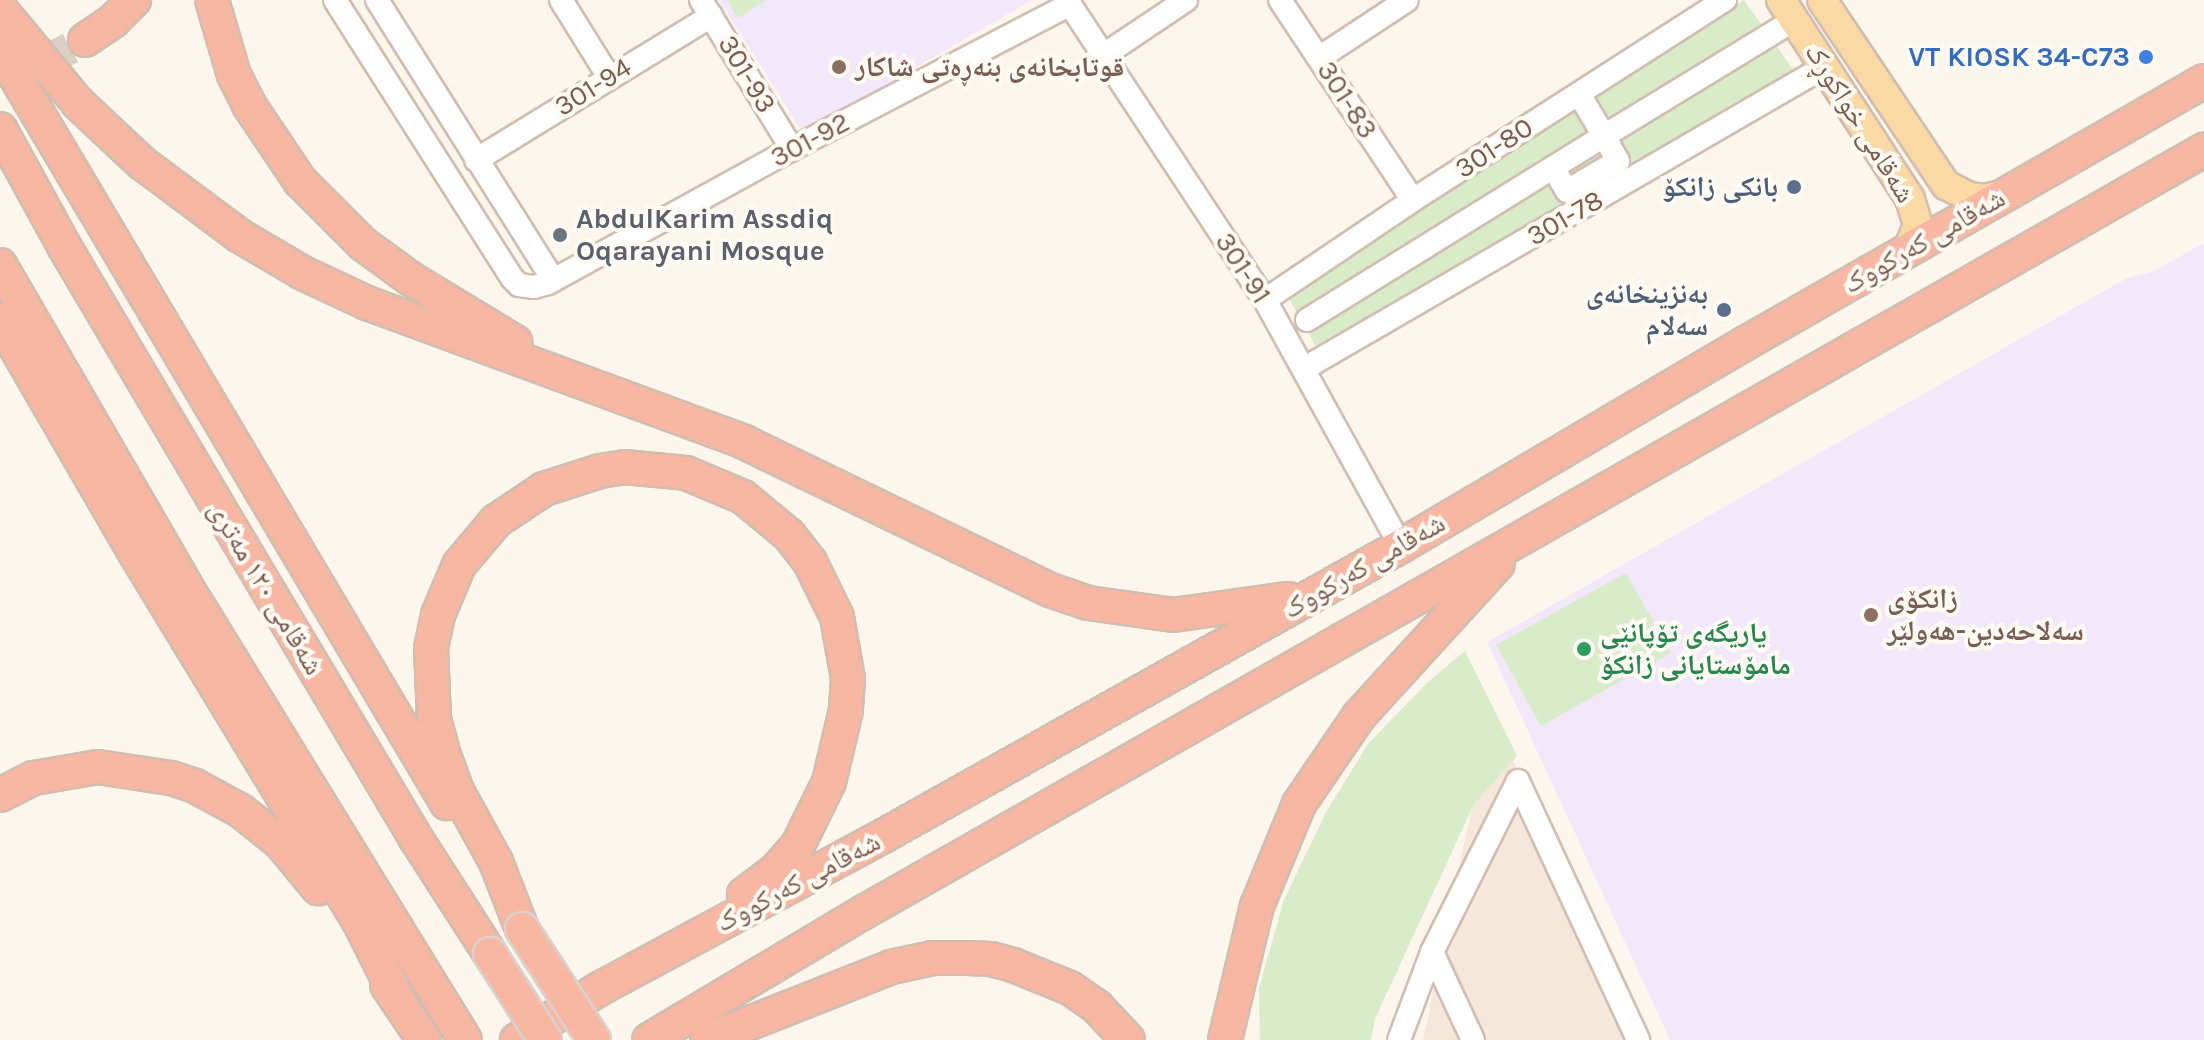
<!DOCTYPE html>
<meta charset="utf-8">
<style>
body{margin:0}
#map{position:relative;width:2204px;height:1040px;overflow:hidden;background:#fdf6ec;font-family:Karla,"Noto Naskh Arabic",sans-serif}
div>[style]{position:absolute}
.residential>*{inset:0;background:#f5e8da}
.education>*{inset:0;background:#f3e8fa}
.green>*{inset:0;background:#d8ecc9}
.highway-tunnel>*{height:32px;margin-top:-16px;transform-origin:0;background:repeating-linear-gradient(90deg,#dcd0c4 0 32px,transparent 0 48px)}
.roads{filter:drop-shadow(2px 0 #d1beb0) drop-shadow(-2px 0 #d1beb0) drop-shadow(0 2px #d1beb0) drop-shadow(0 -2px #d1beb0)}
.minor>*{height:22px;margin:-11px;padding:0 11px;transform-origin:11px;border-radius:11px;background:#fff}
.major>*{height:28px;margin:-14px;padding:0 14px;transform-origin:14px;border-radius:14px;background:#fbd9a5}
.highway>*{height:32px;margin:-16px;padding:0 16px;transform-origin:16px;border-radius:16px;background:#f7b7a3}
.bridges{filter:drop-shadow(2px 0 #dad1cd) drop-shadow(-2px 0 #dad1cd) drop-shadow(0 2px #dad1cd) drop-shadow(0 -2px #dad1cd)}
.highway-bridge>*{height:32px;margin:-16px;padding:0 16px;transform-origin:16px;border-radius:16px;background:#f7b7a3}
.dots>*{width:22px;height:22px;translate:-50% -50%;box-sizing:border-box;border:4px solid #fffaf3;border-radius:50%}
span{translate:-50% -50%;white-space:nowrap;text-align:center;line-height:1.15;-webkit-text-stroke:8px #fffaf3;paint-order:stroke}
.shop-label{font-size:28px;color:#366cbe;font-weight:700}
.right{translate:-100% -50%;text-align:right}
.education-label{font-size:28px;color:#785e54;font-weight:700}
.left{translate:0 -50%;text-align:left}
.street-label{font-size:28px;color:#7a5c4d}
.service-label{font-size:28px;color:#4e5e75;font-weight:700}
.worship-label{font-size:28px;color:#5b616d;font-weight:700}
.leisure-label{font-size:28px;color:#27864d;font-weight:700}
</style>
<div id="map">
<div class="residential">
<i style="clip-path:polygon(1491px 716px,1650px 1040px,1423px 1040px)"></i>
</div>
<div class="education">
<i style="clip-path:polygon(719px 0,1032px 0,803px 133px)"></i>
<i style="clip-path:polygon(2204px 243px,2204px 1040px,1670px 1040px,1487px 642px,2127px 278px,2152px 272px)"></i>
</div>
<div class="green">
<i style="clip-path:polygon(727px 0,766px 0,738px 18px)"></i>
<i style="clip-path:polygon(1744px 0,1794px 71px,1316px 347px,1288px 297px)"></i>
<i style="clip-path:polygon(1626px 573px,1671px 653px,1541px 726px,1496px 645px)"></i>
<i style="clip-path:polygon(1465px 651px,1517px 756px,1474px 804px,1375px 1019px,1371px 1040px,1260px 1040px,1259px 988px,1284px 900px,1326px 812px,1368px 744px,1428px 682px)"></i>
</div>
<div class="highway-tunnel">
<i style="left:0;top:86px;width:97px;rotate:-28.4deg"></i>
</div>
<div class="roads">
<div class="minor">
<i style="left:335px;top:0;width:330px;rotate:57.5deg"></i>
<i style="left:512px;top:278px;width:10px;rotate:45deg"></i>
<i style="left:519px;top:285px;width:15px;rotate:8deg"></i>
<i style="left:534px;top:287px;width:15px;rotate:-16deg"></i>
<i style="left:548px;top:283px;width:278px;rotate:-28.8deg"></i>
<i style="left:792px;top:149px;width:314px;rotate:-27.5deg"></i>
<i style="left:377px;top:0;width:331px;rotate:57.8deg"></i>
<i style="left:561px;top:0;width:91px;rotate:58.1deg"></i>
<i style="left:701px;top:0;width:175px;rotate:58.6deg"></i>
<i style="left:1067px;top:0;width:359px;rotate:56.6deg"></i>
<i style="left:1265px;top:300px;width:281px;rotate:61.1deg"></i>
<i style="left:1280px;top:0;width:240px;rotate:56.4deg"></i>
<i style="left:1104px;top:55px;width:99px;rotate:-33.9deg"></i>
<i style="left:1319px;top:58px;width:105px;rotate:-33.4deg"></i>
<i style="left:1579px;top:94px;width:49px;rotate:59.2deg"></i>
<i style="left:1604px;top:136px;width:223px;rotate:-31.4deg"></i>
<i style="left:476px;top:160px;width:276px;rotate:-31.5deg"></i>
<i style="left:1265px;top:300px;width:179px;rotate:-34deg"></i>
<i style="left:1413px;top:200px;width:371px;rotate:-32.7deg"></i>
<i style="left:1307px;top:320px;width:349px;rotate:-31.8deg"></i>
<i style="left:1604px;top:136px;width:29px;rotate:61deg"></i>
<i style="left:1618px;top:161px;width:59px;rotate:149.5deg"></i>
<i style="left:1567px;top:191px;width:27px;rotate:-121deg"></i>
<i style="left:1305px;top:368px;width:600px;rotate:-30.11deg"></i>
<i style="left:1518px;top:781px;width:285px;rotate:65.1deg"></i>
<i style="left:1432px;top:952px;width:97px;rotate:65deg"></i>
<i style="left:1399px;top:1040px;width:94px;rotate:-69.4deg"></i>
<i style="left:1432px;top:952px;width:191px;rotate:-63.3deg"></i>
</div>
<div class="major">
<i style="left:1781px;top:0;width:237px;rotate:57deg"></i>
<i style="left:1910px;top:199px;width:27px;rotate:73deg"></i>
<i style="left:1918px;top:225px;width:27px;rotate:112deg"></i>
<i style="left:1822px;top:0;width:223px;rotate:56.2deg"></i>
<i style="left:1946px;top:185px;width:27px;rotate:27deg"></i>
<i style="left:1970px;top:197px;width:14px;rotate:8deg"></i>
<i style="left:1984px;top:199px;width:22px;rotate:-13deg"></i>
</div>
<div class="highway">
<i style="left:212px;top:0;width:78px;rotate:73.7deg"></i>
<i style="left:234px;top:75px;width:34px;rotate:63deg"></i>
<i style="left:249px;top:105px;width:92px;rotate:56.1deg"></i>
<i style="left:300px;top:181px;width:89px;rotate:45deg"></i>
<i style="left:363px;top:244px;width:59px;rotate:36.1deg"></i>
<i style="left:411px;top:279px;width:122px;rotate:31.2deg"></i>
<i style="left:0;top:9px;width:122px;rotate:50.3deg"></i>
<i style="left:78px;top:103px;width:88px;rotate:43.2deg"></i>
<i style="left:142px;top:163px;width:122px;rotate:36.7deg"></i>
<i style="left:240px;top:236px;width:73px;rotate:30.4deg"></i>
<i style="left:303px;top:273px;width:71px;rotate:25.1deg"></i>
<i style="left:367px;top:303px;width:402px;rotate:20.2deg"></i>
<i style="left:744px;top:442px;width:340px;rotate:25.8deg"></i>
<i style="left:1050px;top:590px;width:40px;rotate:18.9deg"></i>
<i style="left:1088px;top:603px;width:86px;rotate:8deg"></i>
<i style="left:1173px;top:615px;width:117px;rotate:-7.9deg"></i>
<i style="left:85px;top:40px;width:34px;rotate:-34deg"></i>
<i style="left:113px;top:21px;width:30px;rotate:-45deg"></i>
<i style="left:0;top:50px;width:876px;rotate:59.31deg"></i>
<i style="left:0;top:129px;width:133px;rotate:61.3deg"></i>
<i style="left:64px;top:246px;width:293px;rotate:59.4deg"></i>
<i style="left:213px;top:498px;width:395px;rotate:59.2deg"></i>
<i style="left:415px;top:837px;width:139px;rotate:57.3deg"></i>
<i style="left:0;top:265px;width:388px;rotate:59.9deg"></i>
<i style="left:195px;top:601px;width:515px;rotate:58.41deg"></i>
<i style="left:0;top:320px;width:269px;rotate:59.9deg"></i>
<i style="left:135px;top:553px;width:437px;rotate:58.7deg"></i>
<i style="left:362px;top:927px;width:83px;rotate:63.4deg"></i>
<i style="left:0;top:795px;width:38px;rotate:-27deg"></i>
<i style="left:34px;top:778px;width:65px;rotate:-9.8deg"></i>
<i style="left:98px;top:767px;width:74px;rotate:8.6deg"></i>
<i style="left:171px;top:778px;width:25px;rotate:18deg"></i>
<i style="left:195px;top:786px;width:52px;rotate:28.5deg"></i>
<i style="left:241px;top:811px;width:50px;rotate:38.5deg"></i>
<i style="left:280px;top:842px;width:60px;rotate:50.4deg"></i>
<i style="left:522px;top:929px;width:72px;rotate:-111.2deg"></i>
<i style="left:496px;top:862px;width:81px;rotate:-118.8deg"></i>
<i style="left:457px;top:791px;width:37px;rotate:-110deg"></i>
<i style="left:444px;top:756px;width:38px;rotate:-105deg"></i>
<i style="left:434px;top:719px;width:71px;rotate:-92.4deg"></i>
<i style="left:431px;top:648px;width:34px;rotate:-78deg"></i>
<i style="left:438px;top:615px;width:54px;rotate:-67.2deg"></i>
<i style="left:459px;top:565px;width:57px;rotate:-49.9deg"></i>
<i style="left:496px;top:521px;width:58px;rotate:-33.7deg"></i>
<i style="left:544px;top:489px;width:59px;rotate:-17.8deg"></i>
<i style="left:600px;top:471px;width:24px;rotate:-9deg"></i>
<i style="left:624px;top:467px;width:62px;rotate:5.5deg"></i>
<i style="left:686px;top:473px;width:62px;rotate:22.8deg"></i>
<i style="left:743px;top:497px;width:60px;rotate:39.6deg"></i>
<i style="left:789px;top:535px;width:34px;rotate:52deg"></i>
<i style="left:810px;top:562px;width:61px;rotate:63.9deg"></i>
<i style="left:837px;top:617px;width:63px;rotate:79.9deg"></i>
<i style="left:848px;top:679px;width:31px;rotate:94deg"></i>
<i style="left:846px;top:710px;width:74px;rotate:103.3deg"></i>
<i style="left:829px;top:782px;width:70px;rotate:116.2deg"></i>
<i style="left:798px;top:845px;width:35px;rotate:131deg"></i>
<i style="left:775px;top:871px;width:39px;rotate:143deg"></i>
<i style="left:387px;top:985px;width:66px;rotate:56.1deg"></i>
<i style="left:517px;top:1040px;width:99px;rotate:-31.8deg"></i>
<i style="left:601px;top:988px;width:323px;rotate:-28.3deg"></i>
<i style="left:885px;top:835px;width:591px;rotate:-29.25deg"></i>
<i style="left:1401px;top:546px;width:398px;rotate:-30.5deg"></i>
<i style="left:1744px;top:344px;width:530px;rotate:-29.76deg"></i>
<i style="left:649px;top:1040px;width:250px;rotate:-30.8deg"></i>
<i style="left:864px;top:912px;width:1542px;rotate:-29.63deg"></i>
<i style="left:707px;top:1040px;width:198px;rotate:-21.6deg"></i>
<i style="left:891px;top:967px;width:43px;rotate:-12.1deg"></i>
<i style="left:933px;top:958px;width:33px"></i>
<i style="left:966px;top:958px;width:25px;rotate:2deg"></i>
<i style="left:991px;top:959px;width:23px;rotate:15deg"></i>
<i style="left:1013px;top:965px;width:61px;rotate:22deg"></i>
<i style="left:1070px;top:988px;width:33px;rotate:35deg"></i>
<i style="left:1097px;top:1007px;width:45px;rotate:46.8deg"></i>
<i style="left:1225px;top:1040px;width:138px;rotate:-76.6deg"></i>
<i style="left:1257px;top:906px;width:110px;rotate:-67.6deg"></i>
<i style="left:1299px;top:804px;width:107px;rotate:-55.7deg"></i>
<i style="left:1359px;top:716px;width:206px;rotate:-47.6deg"></i>
</div>
</div>
<div class="bridges">
<div class="highway-bridge">
<i style="left:522px;top:929px;width:132px;rotate:57deg"></i>
<i style="left:490px;top:954px;width:102px;rotate:57.4deg"></i>
</div>
</div>
<div class="dots">
<i style="left:2146px;top:57px;background:#3f7fe0"></i>
<i style="left:839px;top:67px;background:#8d6e63"></i>
<i style="left:1794px;top:187px;background:#5c6f8a"></i>
<i style="left:560px;top:235px;background:#6b7280"></i>
<i style="left:1724px;top:310px;background:#5c6f8a"></i>
<i style="left:1871px;top:615px;background:#8d6e63"></i>
<i style="left:1584px;top:649px;background:#2e9e5b"></i>
</div>
<div class="shop-label">
<span class="right" style="left:2130px;top:57px">VT KIOSK 34-C73</span>
</div>
<div class="education-label">
<span class="left" style="left:855px;top:67px">قوتابخانەی بنەڕەتی شاکار</span>
<span class="left" style="left:1887px;top:615px">زانکۆی<br>سەلاحەدین-هەولێر</span>
</div>
<div class="street-label">
<span style="left:747px;top:74px;rotate:59deg">301-93</span>
<span style="left:593px;top:87px;rotate:-32deg">301-94</span>
<span style="left:1347px;top:100px;rotate:57deg">301-83</span>
<span style="left:1860px;top:123px;rotate:58deg">شەقامی خواکوڕک</span>
<span style="left:810px;top:140px;rotate:-28deg">301-92</span>
<span style="left:1494px;top:148px;rotate:-33deg">301-80</span>
<span style="left:1565px;top:218px;rotate:-30deg">301-78</span>
<span style="left:1924px;top:241px;rotate:-30deg">شەقامی کەرکووک</span>
<span style="left:1243px;top:268px;rotate:57deg">301-91</span>
<span style="left:1364px;top:566px;rotate:-30deg">شەقامی کەرکووک</span>
<span style="left:266px;top:588px;rotate:59deg">شەقامی ١٢٠ مەتری</span>
<span style="left:798px;top:882px;rotate:-28deg">شەقامی کەرکووک</span>
</div>
<div class="service-label">
<span class="right" style="left:1778px;top:187px">بانکی زانکۆ</span>
<span class="right" style="left:1708px;top:310px">بەنزینخانەی<br>سەلام</span>
</div>
<div class="worship-label">
<span class="left" style="left:576px;top:235px">AbdulKarim Assdiq<br>Oqarayani Mosque</span>
</div>
<div class="leisure-label">
<span class="left" style="left:1600px;top:649px">یاریگەی تۆپانێی<br>مامۆستایانی زانکۆ</span>
</div>
</div>
